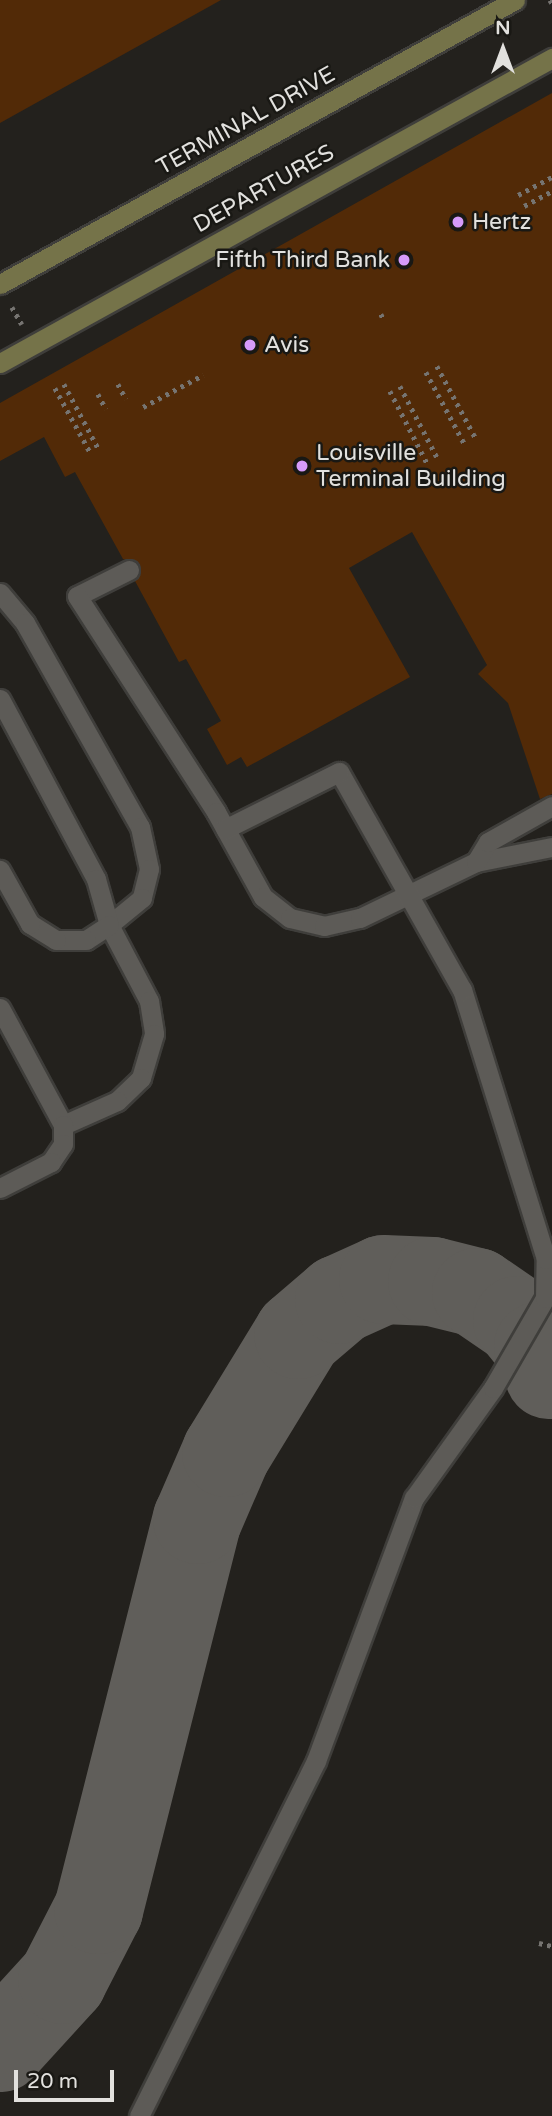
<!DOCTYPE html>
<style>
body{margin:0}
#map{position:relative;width:552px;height:2116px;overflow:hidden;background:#23211d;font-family:"Varela Round",sans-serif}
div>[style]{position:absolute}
.taxiway>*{height:89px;margin:-44.5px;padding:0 44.5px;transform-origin:44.5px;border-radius:44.5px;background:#605e5a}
.building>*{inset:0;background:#522a07}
.path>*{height:4.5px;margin-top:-2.25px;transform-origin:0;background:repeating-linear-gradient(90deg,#767471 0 3.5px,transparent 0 8.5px)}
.roads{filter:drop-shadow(2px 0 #3f3e3b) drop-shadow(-2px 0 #3f3e3b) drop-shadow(0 2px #3f3e3b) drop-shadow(0 -2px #3f3e3b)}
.service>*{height:19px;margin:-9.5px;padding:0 9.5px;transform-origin:9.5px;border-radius:9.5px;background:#5d5b57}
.secondary>*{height:19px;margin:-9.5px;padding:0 9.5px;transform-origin:9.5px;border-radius:9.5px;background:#757349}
.bridges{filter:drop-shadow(2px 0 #3f3e3b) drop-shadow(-2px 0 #3f3e3b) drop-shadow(0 2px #3f3e3b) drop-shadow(0 -2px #3f3e3b)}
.secondary-bridge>*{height:19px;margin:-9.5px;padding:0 9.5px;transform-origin:9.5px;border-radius:9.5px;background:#757349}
.dots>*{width:19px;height:19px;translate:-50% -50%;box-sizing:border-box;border:4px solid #191814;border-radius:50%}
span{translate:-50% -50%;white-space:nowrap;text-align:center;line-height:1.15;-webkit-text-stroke:5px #191814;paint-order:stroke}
.street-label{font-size:23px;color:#e2e1de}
.poi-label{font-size:23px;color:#e2e1de}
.left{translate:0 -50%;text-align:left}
.right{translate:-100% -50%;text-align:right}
.north{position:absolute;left:468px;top:14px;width:70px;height:70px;-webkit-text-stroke:5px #191814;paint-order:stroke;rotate:0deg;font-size:19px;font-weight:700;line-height:28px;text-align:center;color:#e2e1de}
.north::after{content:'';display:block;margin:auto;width:24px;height:32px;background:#e2e1de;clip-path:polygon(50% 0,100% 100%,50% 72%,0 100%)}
.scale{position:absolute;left:14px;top:2070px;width:100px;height:32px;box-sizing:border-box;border:4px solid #e2e1de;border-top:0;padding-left:9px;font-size:21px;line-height:24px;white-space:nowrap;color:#e2e1de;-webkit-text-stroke:5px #191814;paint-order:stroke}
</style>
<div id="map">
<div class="taxiway">
<i style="left:0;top:2047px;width:92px;rotate:-47.6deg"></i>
<i style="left:62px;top:1979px;width:79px;rotate:-62.8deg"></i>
<i style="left:98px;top:1909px;width:402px;rotate:-75.8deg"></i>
<i style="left:197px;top:1519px;width:73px;rotate:-66.6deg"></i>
<i style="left:226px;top:1452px;width:138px;rotate:-58.6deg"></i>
<i style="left:298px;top:1334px;width:54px;rotate:-40.5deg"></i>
<i style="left:339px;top:1299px;width:48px;rotate:-24.4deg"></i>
<i style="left:383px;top:1279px;width:49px;rotate:2.3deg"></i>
<i style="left:432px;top:1281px;width:45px;rotate:14deg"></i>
<i style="left:476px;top:1292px;width:50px;rotate:34.3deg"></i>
<i style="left:517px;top:1320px;width:33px;rotate:51deg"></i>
<i style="left:538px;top:1346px;width:30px;rotate:69deg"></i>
</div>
<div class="building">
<i style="clip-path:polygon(0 0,221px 0,0 123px)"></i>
<i style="clip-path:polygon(552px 93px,552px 794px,540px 799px,508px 703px,478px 674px,487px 665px,412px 532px,349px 568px,410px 677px,247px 767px,241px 757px,227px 765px,207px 729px,221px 721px,186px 659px,179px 662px,135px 581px,140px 564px,123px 559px,75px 472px,65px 477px,44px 437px,0 461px,0 403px)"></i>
</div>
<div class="path">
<i style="left:550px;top:0;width:4px;rotate:56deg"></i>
<i style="left:518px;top:195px;width:38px;rotate:-28deg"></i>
<i style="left:524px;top:206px;width:32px;rotate:-28deg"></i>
<i style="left:12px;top:307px;width:20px;rotate:60deg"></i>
<i style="left:381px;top:314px;width:7px;rotate:63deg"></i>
<i style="left:437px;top:366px;width:81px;rotate:61.8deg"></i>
<i style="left:426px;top:372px;width:81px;rotate:61.8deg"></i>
<i style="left:64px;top:384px;width:72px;rotate:62deg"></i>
<i style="left:118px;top:384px;width:17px;rotate:62deg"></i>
<i style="left:400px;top:386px;width:80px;rotate:62.5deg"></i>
<i style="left:55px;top:388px;width:73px;rotate:61.3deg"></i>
<i style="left:390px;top:391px;width:81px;rotate:62.8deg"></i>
<i style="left:98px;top:394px;width:17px;rotate:62deg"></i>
<i style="left:143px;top:407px;width:68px;rotate:-28.1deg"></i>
<i style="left:539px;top:1943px;width:13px;rotate:13deg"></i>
</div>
<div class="roads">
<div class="service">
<i style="left:129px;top:570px;width:58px;rotate:153.4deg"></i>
<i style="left:77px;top:596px;width:257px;rotate:57.2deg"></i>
<i style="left:216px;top:812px;width:97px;rotate:61.1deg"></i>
<i style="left:263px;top:897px;width:34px;rotate:38deg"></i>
<i style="left:290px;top:918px;width:35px;rotate:13deg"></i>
<i style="left:324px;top:926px;width:37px;rotate:-13deg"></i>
<i style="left:360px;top:918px;width:129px;rotate:-25.8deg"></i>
<i style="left:476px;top:862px;width:77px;rotate:-11.2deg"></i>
<i style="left:0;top:593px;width:39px;rotate:50deg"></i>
<i style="left:25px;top:623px;width:234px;rotate:60.6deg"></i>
<i style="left:140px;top:827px;width:43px;rotate:77.9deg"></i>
<i style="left:149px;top:869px;width:30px;rotate:104deg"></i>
<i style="left:142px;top:898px;width:43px;rotate:140.7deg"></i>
<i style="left:109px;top:925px;width:86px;rotate:62.2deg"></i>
<i style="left:149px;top:1001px;width:33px;rotate:81deg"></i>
<i style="left:154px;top:1034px;width:46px;rotate:106.5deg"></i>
<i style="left:141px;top:1078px;width:33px;rotate:136deg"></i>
<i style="left:117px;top:1101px;width:59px;rotate:156deg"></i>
<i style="left:0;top:699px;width:204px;rotate:61.9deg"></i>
<i style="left:96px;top:879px;width:48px;rotate:74.2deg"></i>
<i style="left:109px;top:925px;width:27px;rotate:147deg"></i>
<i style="left:86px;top:940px;width:30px;rotate:180deg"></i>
<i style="left:56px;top:940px;width:31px;rotate:-148deg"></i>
<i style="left:30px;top:924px;width:62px;rotate:-119.1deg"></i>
<i style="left:476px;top:862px;width:23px;rotate:-59deg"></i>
<i style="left:488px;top:842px;width:73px;rotate:-29.4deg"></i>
<i style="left:0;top:1008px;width:133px;rotate:61.7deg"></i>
<i style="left:63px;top:1125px;width:19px;rotate:90deg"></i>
<i style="left:63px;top:1144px;width:22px;rotate:124deg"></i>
<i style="left:51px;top:1162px;width:57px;rotate:153deg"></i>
<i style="left:139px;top:2116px;width:397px;rotate:-63.5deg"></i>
<i style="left:316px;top:1761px;width:281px;rotate:-69.6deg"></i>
<i style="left:414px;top:1498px;width:135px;rotate:-54.3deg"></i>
<i style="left:493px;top:1388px;width:104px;rotate:-60deg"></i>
<i style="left:545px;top:1298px;width:39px;rotate:-89deg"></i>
<i style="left:546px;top:1259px;width:282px;rotate:-107.3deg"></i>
<i style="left:462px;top:990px;width:250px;rotate:-119.4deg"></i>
<i style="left:339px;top:772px;width:127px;rotate:153.4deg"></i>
</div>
<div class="secondary">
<i style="left:0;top:284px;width:588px;rotate:-28.87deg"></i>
</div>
</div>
<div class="bridges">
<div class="secondary-bridge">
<i style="left:0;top:363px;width:631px;rotate:-28.92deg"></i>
</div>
</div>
<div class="dots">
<i style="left:458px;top:222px;background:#d69bfa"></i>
<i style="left:404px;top:260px;background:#d69bfa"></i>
<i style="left:250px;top:345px;background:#d69bfa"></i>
<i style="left:302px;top:466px;background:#d69bfa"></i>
</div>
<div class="street-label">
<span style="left:246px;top:121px;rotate:-29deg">TERMINAL DRIVE</span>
<span style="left:264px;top:189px;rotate:-29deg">DEPARTURES</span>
</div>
<div class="poi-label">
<span class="left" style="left:472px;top:222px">Hertz</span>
<span class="right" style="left:390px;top:260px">Fifth Third Bank</span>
<span class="left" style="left:264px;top:345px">Avis</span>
<span class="left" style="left:316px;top:466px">Louisville<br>Terminal Building</span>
</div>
<div class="north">N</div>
<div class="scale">20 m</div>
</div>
